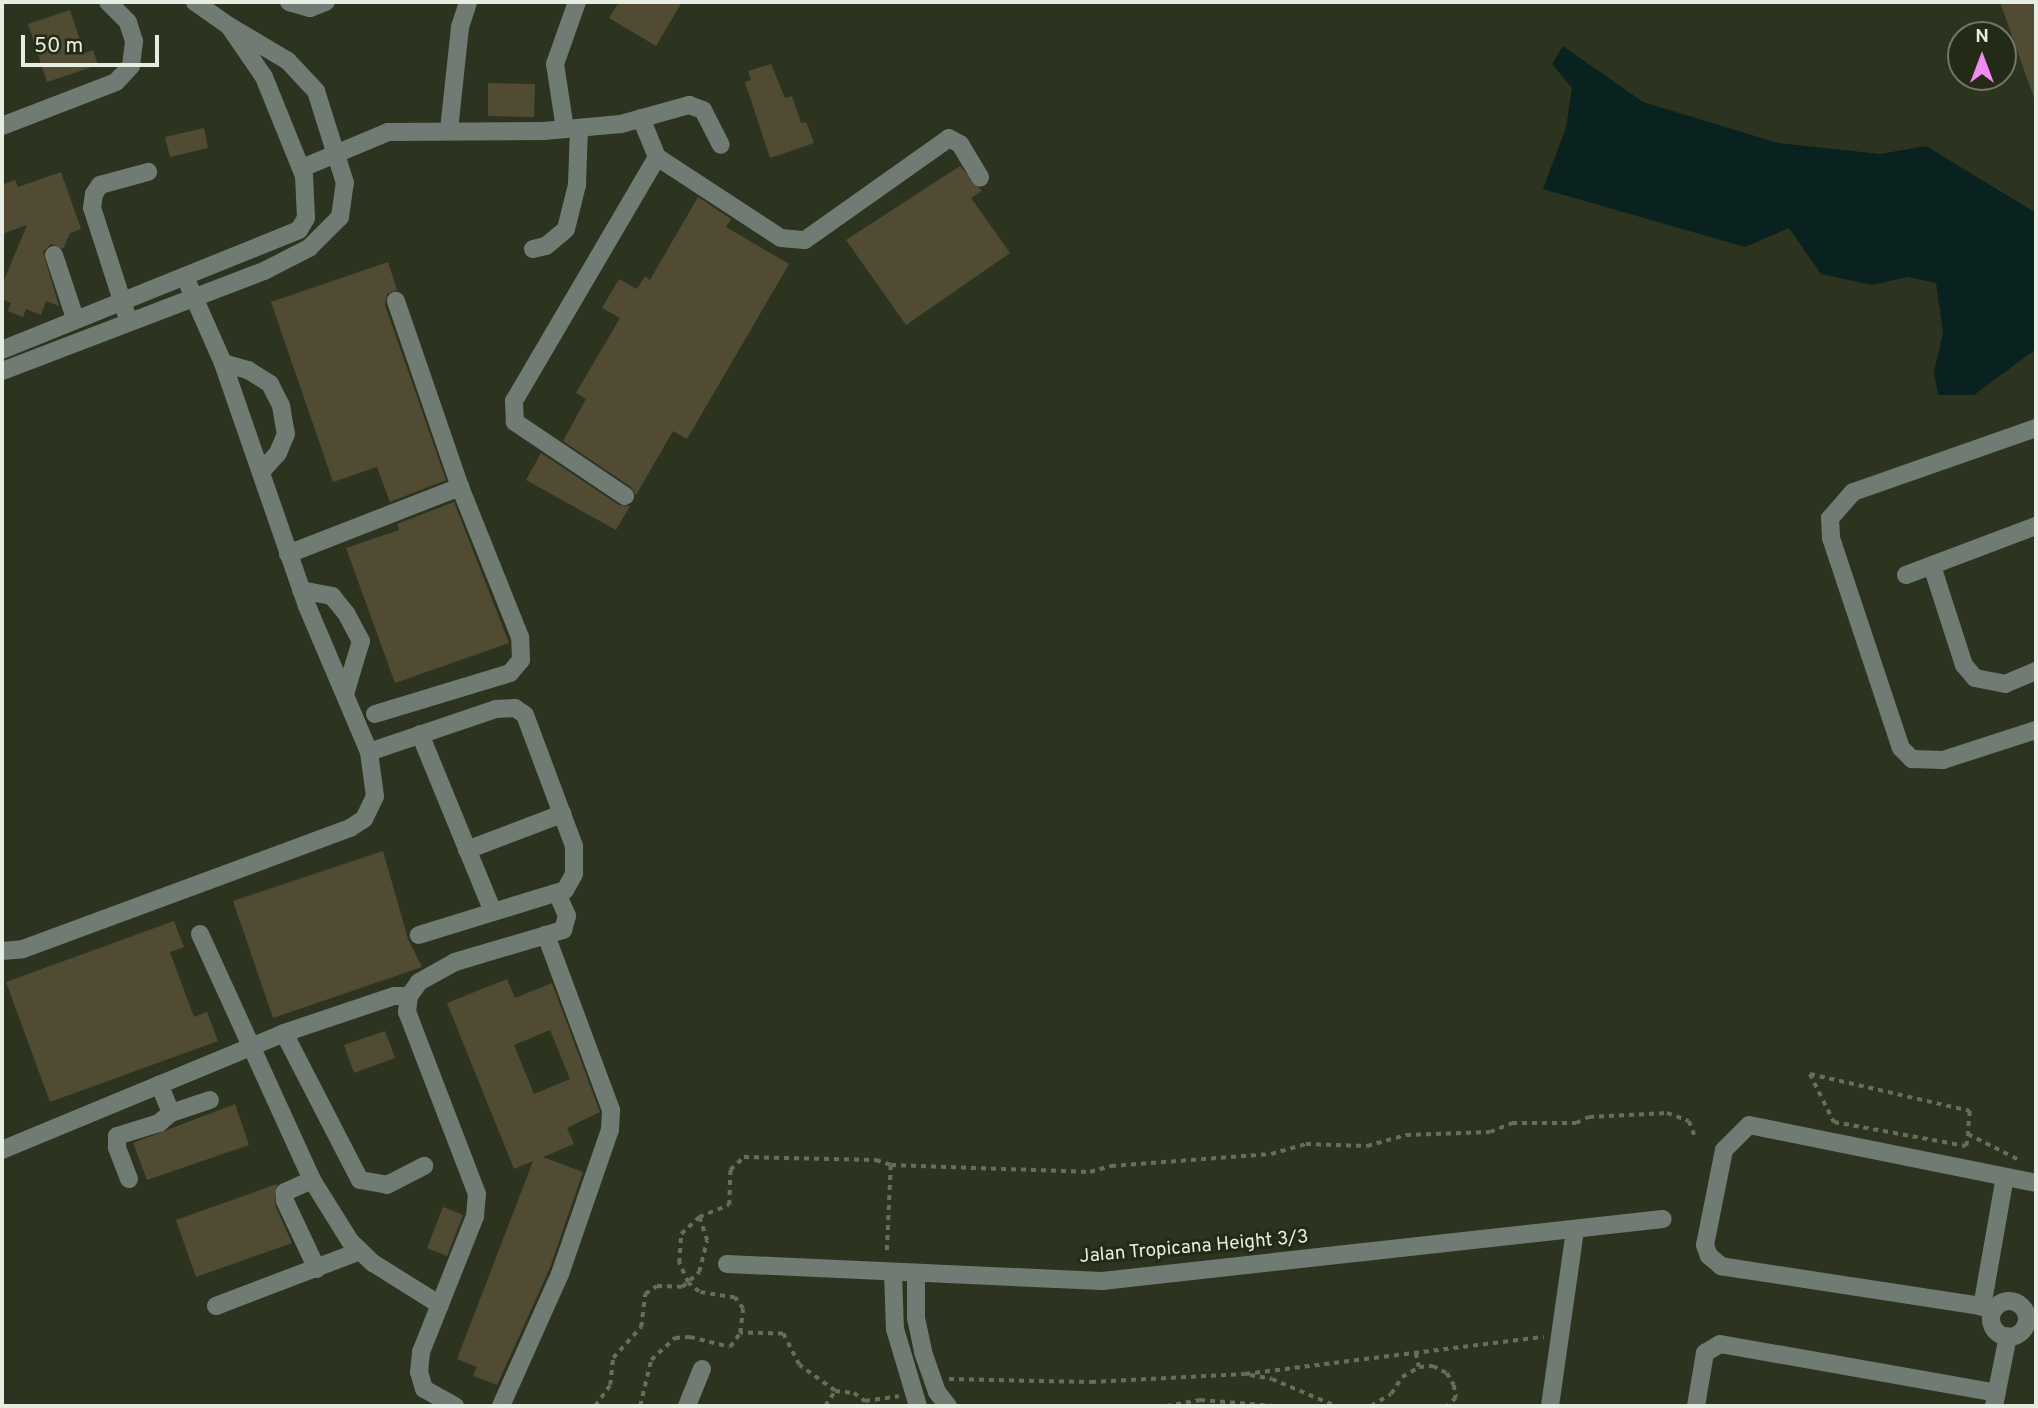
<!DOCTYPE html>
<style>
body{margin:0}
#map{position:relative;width:2038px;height:1408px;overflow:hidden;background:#2c341f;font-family:Overpass,sans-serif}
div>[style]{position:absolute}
.water>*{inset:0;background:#09211f}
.building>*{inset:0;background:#524b34}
.path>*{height:3.5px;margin-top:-1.75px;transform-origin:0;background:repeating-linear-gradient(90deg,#676f5c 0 5px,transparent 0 10px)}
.minor>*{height:18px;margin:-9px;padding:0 9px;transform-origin:9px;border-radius:9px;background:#707b74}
.minor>.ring{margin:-9px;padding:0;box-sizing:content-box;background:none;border:18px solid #707b74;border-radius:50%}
span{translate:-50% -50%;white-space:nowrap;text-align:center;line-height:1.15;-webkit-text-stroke:6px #232a16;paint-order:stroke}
.street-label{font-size:19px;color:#e7ede0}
.frame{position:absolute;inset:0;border:4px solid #e7ede0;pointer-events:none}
.north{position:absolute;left:1947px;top:21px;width:70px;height:70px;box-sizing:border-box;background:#232a16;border:2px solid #717867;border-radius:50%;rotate:0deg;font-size:19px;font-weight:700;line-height:28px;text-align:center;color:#e7ede0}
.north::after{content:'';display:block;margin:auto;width:24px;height:32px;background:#f38af2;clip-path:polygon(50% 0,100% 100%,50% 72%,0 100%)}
.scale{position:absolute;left:21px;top:35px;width:138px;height:32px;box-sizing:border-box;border:4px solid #e7ede0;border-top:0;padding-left:9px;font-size:21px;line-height:24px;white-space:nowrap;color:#e7ede0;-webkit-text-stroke:5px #232a16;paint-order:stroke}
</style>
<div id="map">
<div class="water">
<i style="clip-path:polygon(1563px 46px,1643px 102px,1778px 143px,1880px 154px,1926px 146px,2036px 213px,2036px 349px,1974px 395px,1938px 395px,1934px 372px,1943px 333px,1936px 283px,1908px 277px,1872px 285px,1821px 274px,1789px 228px,1745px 247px,1543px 189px,1566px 128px,1572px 88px,1552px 64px)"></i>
</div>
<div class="building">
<i style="clip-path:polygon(619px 2px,682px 2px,656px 46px,609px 18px)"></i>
<i style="clip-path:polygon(2000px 2px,2036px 2px,2036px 98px,2034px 98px)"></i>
<i style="clip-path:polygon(70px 10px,84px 53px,93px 50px,98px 65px,47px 82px,28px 24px)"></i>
<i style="clip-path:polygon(771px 64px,785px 98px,792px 96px,801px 123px,806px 122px,814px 143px,770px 158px,745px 82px,751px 80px,748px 71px)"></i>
<i style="clip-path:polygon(488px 83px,535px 84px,534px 117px,488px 116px)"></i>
<i style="clip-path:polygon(204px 128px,208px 148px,170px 157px,165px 137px)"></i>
<i style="clip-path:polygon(960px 166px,982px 191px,971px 198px,1010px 253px,906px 325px,846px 240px)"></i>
<i style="clip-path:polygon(61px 172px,81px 229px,70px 233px,63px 249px,51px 244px,43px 252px,59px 306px,46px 301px,41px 315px,26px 309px,23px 317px,8px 311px,11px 303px,2px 299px,2px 285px,27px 225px,2px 234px,2px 185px,15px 180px,18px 187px)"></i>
<i style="clip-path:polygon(698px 197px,731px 219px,726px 227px,789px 264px,687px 439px,673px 431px,636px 495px,631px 487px,563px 441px,586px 399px,576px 393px,620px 318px,602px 308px,619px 279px,637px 289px,645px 276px,650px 280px)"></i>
<i style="clip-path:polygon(388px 262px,397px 290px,387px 294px,385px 305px,446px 480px,390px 502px,377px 467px,333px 482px,271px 302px)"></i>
<i style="clip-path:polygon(541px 453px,619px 505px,630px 506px,616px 530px,526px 480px)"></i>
<i style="clip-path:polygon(454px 502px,509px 643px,395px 683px,346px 548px,399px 530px,397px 524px)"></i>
<i style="clip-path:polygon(383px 851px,408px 939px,422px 967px,273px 1018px,233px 901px)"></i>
<i style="clip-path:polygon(174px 921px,184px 947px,170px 952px,194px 1017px,207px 1012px,218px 1041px,50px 1102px,6px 982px)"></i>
<i style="clip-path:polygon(evenodd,507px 979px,515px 998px,552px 983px,600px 1112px,567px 1128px,574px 1144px,543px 1157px,583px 1172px,549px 1270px,497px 1385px,473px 1376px,477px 1367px,457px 1359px,533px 1161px,514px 1169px,447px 1003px,507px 979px,550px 1030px,570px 1079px,534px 1094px,514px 1045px,550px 1030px)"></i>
<i style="clip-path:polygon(385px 1031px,395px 1058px,354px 1073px,344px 1045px)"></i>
<i style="clip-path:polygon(235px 1104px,249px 1145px,147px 1180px,133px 1143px)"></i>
<i style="clip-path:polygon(277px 1184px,275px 1205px,292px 1243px,196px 1277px,176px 1220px)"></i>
<i style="clip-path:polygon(443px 1207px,463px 1215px,447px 1256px,427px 1248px)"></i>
</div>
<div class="path">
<i style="left:1810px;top:1074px;width:164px;rotate:13deg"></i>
<i style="left:1970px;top:1111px;width:23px;rotate:95deg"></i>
<i style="left:1968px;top:1134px;width:59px;rotate:27deg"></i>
<i style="left:1810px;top:1074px;width:54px;rotate:63.4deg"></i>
<i style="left:1834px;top:1122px;width:134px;rotate:10.3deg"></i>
<i style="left:1966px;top:1146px;width:12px;rotate:-81deg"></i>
<i style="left:891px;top:1165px;width:199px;rotate:2deg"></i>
<i style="left:1090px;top:1172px;width:22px;rotate:-16deg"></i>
<i style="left:1111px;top:1166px;width:160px;rotate:-4.3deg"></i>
<i style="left:1271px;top:1154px;width:36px;rotate:-16deg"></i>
<i style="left:1306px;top:1144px;width:61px;rotate:1.9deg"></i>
<i style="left:1367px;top:1146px;width:41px;rotate:-15.8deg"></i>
<i style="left:1406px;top:1135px;width:84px;rotate:-2deg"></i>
<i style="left:1490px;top:1132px;width:24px;rotate:-22deg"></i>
<i style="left:1512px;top:1123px;width:64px"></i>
<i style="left:1576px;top:1123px;width:14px;rotate:-25deg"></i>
<i style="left:1589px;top:1117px;width:78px;rotate:-2.9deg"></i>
<i style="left:1667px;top:1113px;width:23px;rotate:20deg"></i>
<i style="left:1689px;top:1121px;width:17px;rotate:69deg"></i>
<i style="left:1416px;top:1353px;width:14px;rotate:78deg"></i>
<i style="left:1250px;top:1375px;width:22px;rotate:10deg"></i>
<i style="left:1272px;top:1379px;width:69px;rotate:22.9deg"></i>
<i style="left:949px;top:1379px;width:142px;rotate:1.2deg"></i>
<i style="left:1091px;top:1382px;width:154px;rotate:-3deg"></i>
<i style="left:1245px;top:1374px;width:301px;rotate:-7.1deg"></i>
<i style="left:835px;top:1391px;width:44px;rotate:-144.2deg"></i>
<i style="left:799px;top:1365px;width:35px;rotate:-117deg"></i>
<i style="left:783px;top:1334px;width:43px;rotate:-178.7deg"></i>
<i style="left:740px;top:1333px;width:24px;rotate:-83deg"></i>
<i style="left:743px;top:1309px;width:14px;rotate:-126deg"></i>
<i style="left:735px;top:1298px;width:36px;rotate:-171deg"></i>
<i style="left:699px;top:1292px;width:14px;rotate:-141deg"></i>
<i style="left:688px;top:1283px;width:22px;rotate:-114deg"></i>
<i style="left:679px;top:1263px;width:29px;rotate:-86deg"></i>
<i style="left:681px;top:1234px;width:25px;rotate:-43deg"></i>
<i style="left:699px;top:1217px;width:32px;rotate:-22deg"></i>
<i style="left:729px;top:1205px;width:35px;rotate:-88deg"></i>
<i style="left:730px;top:1170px;width:19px;rotate:-43deg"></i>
<i style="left:744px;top:1157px;width:132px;rotate:1.3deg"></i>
<i style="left:876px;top:1160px;width:16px;rotate:18deg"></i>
<i style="left:891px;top:1165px;width:89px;rotate:92.6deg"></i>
<i style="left:595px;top:1406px;width:26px;rotate:-54deg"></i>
<i style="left:610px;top:1385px;width:27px;rotate:-84deg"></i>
<i style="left:613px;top:1358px;width:42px;rotate:-47.9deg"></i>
<i style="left:641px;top:1327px;width:33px;rotate:-83deg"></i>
<i style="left:645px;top:1294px;width:14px;rotate:-34deg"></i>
<i style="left:657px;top:1286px;width:25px;rotate:2deg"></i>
<i style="left:682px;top:1287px;width:23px;rotate:-41deg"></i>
<i style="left:699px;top:1272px;width:32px;rotate:-76deg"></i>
<i style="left:707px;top:1241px;width:25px;rotate:-108deg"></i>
<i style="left:640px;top:1406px;width:47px;rotate:-76.6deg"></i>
<i style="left:651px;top:1360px;width:33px;rotate:-43deg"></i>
<i style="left:675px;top:1338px;width:15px;rotate:-4deg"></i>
<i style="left:690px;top:1337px;width:41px;rotate:14deg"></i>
<i style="left:730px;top:1347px;width:17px;rotate:-54deg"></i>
<i style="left:825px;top:1406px;width:18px;rotate:-56deg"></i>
<i style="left:835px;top:1391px;width:19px;rotate:6deg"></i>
<i style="left:854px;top:1393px;width:14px;rotate:36deg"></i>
<i style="left:865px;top:1401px;width:34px;rotate:-8deg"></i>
<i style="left:1166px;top:1406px;width:35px;rotate:-10deg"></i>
<i style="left:1200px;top:1400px;width:74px;rotate:4.6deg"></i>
<i style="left:1371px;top:1406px;width:23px;rotate:-31deg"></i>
<i style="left:1391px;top:1394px;width:20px;rotate:-57deg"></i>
<i style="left:1402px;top:1377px;width:20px;rotate:-30deg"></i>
<i style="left:1419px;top:1367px;width:14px;rotate:-4deg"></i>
<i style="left:1433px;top:1366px;width:16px;rotate:27deg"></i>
<i style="left:1447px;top:1373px;width:14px;rotate:60deg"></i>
<i style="left:1454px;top:1385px;width:13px;rotate:81deg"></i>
<i style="left:1456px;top:1398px;width:11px;rotate:135deg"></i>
</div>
<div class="minor">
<i style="left:289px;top:2px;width:22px;rotate:16deg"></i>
<i style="left:310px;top:8px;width:17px;rotate:-21deg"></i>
<i style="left:641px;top:118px;width:42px;rotate:67.7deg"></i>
<i style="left:657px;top:157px;width:148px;rotate:33.2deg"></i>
<i style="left:781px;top:238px;width:24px;rotate:5deg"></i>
<i style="left:805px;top:240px;width:176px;rotate:-35.3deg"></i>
<i style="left:949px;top:138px;width:13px;rotate:29deg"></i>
<i style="left:960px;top:144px;width:39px;rotate:59deg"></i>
<i style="left:2px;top:126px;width:122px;rotate:-21.1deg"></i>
<i style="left:116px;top:82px;width:22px;rotate:-47deg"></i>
<i style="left:131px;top:66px;width:25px;rotate:-83deg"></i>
<i style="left:134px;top:41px;width:20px;rotate:-108deg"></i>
<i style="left:128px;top:22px;width:28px;rotate:-135deg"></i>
<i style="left:565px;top:129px;width:66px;rotate:-98.7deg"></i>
<i style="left:555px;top:64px;width:66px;rotate:-70.5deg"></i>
<i style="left:449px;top:130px;width:104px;rotate:-83.9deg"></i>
<i style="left:460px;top:27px;width:26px;rotate:-72deg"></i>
<i style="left:302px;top:168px;width:93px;rotate:-22.7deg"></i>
<i style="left:388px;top:132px;width:156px;rotate:-0.4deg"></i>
<i style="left:544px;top:131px;width:77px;rotate:-5.2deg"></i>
<i style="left:621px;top:124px;width:71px;rotate:-15.6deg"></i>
<i style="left:689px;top:105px;width:15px;rotate:20deg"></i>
<i style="left:703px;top:110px;width:39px;rotate:63deg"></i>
<i style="left:533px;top:249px;width:13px;rotate:-13deg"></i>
<i style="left:546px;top:246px;width:26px;rotate:-40deg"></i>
<i style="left:566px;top:229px;width:45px;rotate:-76deg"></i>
<i style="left:577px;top:185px;width:57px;rotate:-88deg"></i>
<i style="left:54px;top:255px;width:66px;rotate:71.6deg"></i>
<i style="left:126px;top:313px;width:110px;rotate:-107.9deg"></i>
<i style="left:92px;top:208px;width:14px;rotate:-82deg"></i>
<i style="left:94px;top:194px;width:11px;rotate:-56deg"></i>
<i style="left:100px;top:185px;width:50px;rotate:-15.2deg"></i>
<i style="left:2px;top:350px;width:320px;rotate:-22deg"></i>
<i style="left:299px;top:230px;width:14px;rotate:-60deg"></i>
<i style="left:306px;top:218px;width:42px;rotate:-92.7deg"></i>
<i style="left:304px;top:176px;width:107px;rotate:-112deg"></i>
<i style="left:264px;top:77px;width:62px;rotate:-124.5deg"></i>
<i style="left:229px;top:26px;width:42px;rotate:-144.8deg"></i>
<i style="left:223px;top:363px;width:26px;rotate:16deg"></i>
<i style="left:248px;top:370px;width:26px;rotate:32deg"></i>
<i style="left:270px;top:384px;width:25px;rotate:63deg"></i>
<i style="left:281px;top:406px;width:28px;rotate:80deg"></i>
<i style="left:286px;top:434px;width:21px;rotate:113deg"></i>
<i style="left:278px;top:453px;width:24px;rotate:132deg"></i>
<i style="left:2px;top:371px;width:280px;rotate:-20.9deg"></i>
<i style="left:264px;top:271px;width:51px;rotate:-27.1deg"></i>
<i style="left:309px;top:248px;width:44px;rotate:-45deg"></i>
<i style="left:340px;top:217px;width:34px;rotate:-82deg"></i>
<i style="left:345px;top:183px;width:96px;rotate:-107.5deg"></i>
<i style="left:316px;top:91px;width:41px;rotate:-133deg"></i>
<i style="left:288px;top:61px;width:69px;rotate:-149.3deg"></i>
<i style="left:2036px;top:428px;width:194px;rotate:160.7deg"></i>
<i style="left:1853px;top:492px;width:35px;rotate:131deg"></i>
<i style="left:1830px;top:518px;width:20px;rotate:87deg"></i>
<i style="left:1831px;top:538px;width:221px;rotate:71.6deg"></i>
<i style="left:1901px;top:748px;width:16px;rotate:45deg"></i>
<i style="left:1912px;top:759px;width:31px;rotate:2deg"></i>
<i style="left:1943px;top:760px;width:98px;rotate:-17.9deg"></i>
<i style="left:625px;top:496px;width:133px;rotate:-146.1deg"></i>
<i style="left:515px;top:422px;width:21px;rotate:-93deg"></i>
<i style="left:514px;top:401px;width:283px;rotate:-59.6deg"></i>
<i style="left:288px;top:554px;width:185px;rotate:-21.3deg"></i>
<i style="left:1932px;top:566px;width:104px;rotate:72.1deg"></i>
<i style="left:1964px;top:665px;width:17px;rotate:50deg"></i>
<i style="left:1975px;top:678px;width:31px;rotate:11deg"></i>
<i style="left:2005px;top:684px;width:34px;rotate:-23deg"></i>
<i style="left:1906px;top:575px;width:139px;rotate:-20.7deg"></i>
<i style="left:301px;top:590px;width:32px;rotate:11deg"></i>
<i style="left:332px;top:596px;width:22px;rotate:51deg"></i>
<i style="left:346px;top:613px;width:32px;rotate:62deg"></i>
<i style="left:361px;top:641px;width:55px;rotate:106.8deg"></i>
<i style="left:375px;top:714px;width:141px;rotate:-16.9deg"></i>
<i style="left:510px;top:673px;width:17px;rotate:-50deg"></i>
<i style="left:521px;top:660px;width:23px;rotate:-92deg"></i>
<i style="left:520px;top:637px;width:162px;rotate:-111.8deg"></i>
<i style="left:460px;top:487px;width:197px;rotate:-109deg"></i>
<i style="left:420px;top:734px;width:192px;rotate:67.7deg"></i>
<i style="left:369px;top:752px;width:134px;rotate:-18.7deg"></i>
<i style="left:496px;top:709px;width:19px;rotate:-3deg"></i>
<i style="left:515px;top:708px;width:12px;rotate:35deg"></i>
<i style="left:525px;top:715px;width:140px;rotate:69.5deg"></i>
<i style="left:574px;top:846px;width:28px;rotate:90deg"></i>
<i style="left:574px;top:874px;width:18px;rotate:119deg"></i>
<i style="left:565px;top:890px;width:153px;rotate:162.9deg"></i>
<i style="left:467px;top:850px;width:102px;rotate:-20.8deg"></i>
<i style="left:200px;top:934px;width:270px;rotate:65.5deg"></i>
<i style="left:312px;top:1180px;width:72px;rotate:58.1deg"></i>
<i style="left:350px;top:1241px;width:32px;rotate:44deg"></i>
<i style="left:373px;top:1263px;width:79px;rotate:32.1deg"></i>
<i style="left:2px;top:951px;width:21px;rotate:-5deg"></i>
<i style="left:23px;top:949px;width:349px;rotate:-20.3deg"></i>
<i style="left:350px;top:828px;width:17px;rotate:-33deg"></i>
<i style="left:364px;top:819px;width:25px;rotate:-64deg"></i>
<i style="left:375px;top:796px;width:44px;rotate:-97.8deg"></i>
<i style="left:369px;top:752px;width:159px;rotate:-113deg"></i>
<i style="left:307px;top:606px;width:257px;rotate:-109.1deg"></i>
<i style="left:223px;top:363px;width:92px;rotate:-113.8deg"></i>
<i style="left:284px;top:1033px;width:165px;rotate:62.7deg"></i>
<i style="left:360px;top:1180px;width:27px;rotate:10deg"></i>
<i style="left:387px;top:1185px;width:42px;rotate:-27.2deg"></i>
<i style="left:171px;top:1113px;width:41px;rotate:-18.4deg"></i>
<i style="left:2px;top:1150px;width:305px;rotate:-22.5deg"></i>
<i style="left:284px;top:1033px;width:116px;rotate:-18.6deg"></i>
<i style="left:394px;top:996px;width:15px"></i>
<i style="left:129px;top:1179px;width:34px;rotate:-111deg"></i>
<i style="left:117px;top:1147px;width:11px;rotate:-90deg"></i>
<i style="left:117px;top:1136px;width:44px;rotate:-17.2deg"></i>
<i style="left:159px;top:1123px;width:16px;rotate:-40deg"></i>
<i style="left:171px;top:1113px;width:31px;rotate:-112deg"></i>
<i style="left:312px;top:1180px;width:30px;rotate:156deg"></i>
<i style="left:285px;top:1192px;width:9px;rotate:90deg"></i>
<i style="left:285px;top:1201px;width:75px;rotate:64.8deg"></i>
<i style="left:727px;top:1264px;width:375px;rotate:2.6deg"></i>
<i style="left:1102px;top:1281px;width:564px;rotate:-6.31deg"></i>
<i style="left:893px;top:1273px;width:56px;rotate:88deg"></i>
<i style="left:895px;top:1329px;width:80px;rotate:73.4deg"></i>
<i style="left:916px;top:1276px;width:42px;rotate:90deg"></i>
<i style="left:916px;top:1318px;width:35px;rotate:78deg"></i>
<i style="left:923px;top:1352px;width:42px;rotate:70.7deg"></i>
<i style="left:937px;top:1392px;width:18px;rotate:52deg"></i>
<i class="ring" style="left:1991px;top:1301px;width:18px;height:18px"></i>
<i style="left:216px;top:1306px;width:154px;rotate:-20.9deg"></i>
<i style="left:1982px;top:1307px;width:132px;rotate:-80deg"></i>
<i style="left:1994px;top:1308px;width:276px;rotate:-171.3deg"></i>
<i style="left:1721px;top:1266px;width:16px;rotate:-140deg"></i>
<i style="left:1709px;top:1256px;width:12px;rotate:-110deg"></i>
<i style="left:1705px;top:1245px;width:97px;rotate:-78.7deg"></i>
<i style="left:1724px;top:1150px;width:35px;rotate:-45deg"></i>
<i style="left:1749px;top:1125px;width:293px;rotate:11.4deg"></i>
<i style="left:455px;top:1406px;width:35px;rotate:-151deg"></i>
<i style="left:424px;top:1389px;width:18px;rotate:-106deg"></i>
<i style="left:419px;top:1372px;width:20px;rotate:-84deg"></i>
<i style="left:421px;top:1352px;width:146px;rotate:-68.3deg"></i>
<i style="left:475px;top:1216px;width:22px;rotate:-85deg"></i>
<i style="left:477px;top:1194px;width:195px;rotate:-111deg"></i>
<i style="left:407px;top:1012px;width:16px;rotate:-83deg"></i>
<i style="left:409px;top:996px;width:17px;rotate:-54deg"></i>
<i style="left:419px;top:982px;width:41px;rotate:-29.1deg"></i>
<i style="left:455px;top:962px;width:113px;rotate:-16.5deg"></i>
<i style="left:563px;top:930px;width:15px;rotate:-74deg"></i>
<i style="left:567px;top:916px;width:25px;rotate:-113deg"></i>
<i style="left:501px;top:1406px;width:145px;rotate:-65.9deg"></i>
<i style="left:560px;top:1274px;width:152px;rotate:-70.9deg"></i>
<i style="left:610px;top:1130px;width:20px;rotate:-87deg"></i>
<i style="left:611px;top:1110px;width:187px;rotate:-110.4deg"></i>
<i style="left:687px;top:1406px;width:40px;rotate:-68deg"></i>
<i style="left:1550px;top:1406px;width:177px;rotate:-81.9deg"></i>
<i style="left:1696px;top:1406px;width:54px;rotate:-80.4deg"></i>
<i style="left:1705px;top:1353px;width:17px;rotate:-31deg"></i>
<i style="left:1720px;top:1344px;width:281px;rotate:10deg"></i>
<i style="left:1994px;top:1406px;width:71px;rotate:-78.7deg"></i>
</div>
<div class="street-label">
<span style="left:1194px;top:1248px;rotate:-5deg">Jalan Tropicana Height 3/3</span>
</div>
<div class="frame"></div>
<div class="north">N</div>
<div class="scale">50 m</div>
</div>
